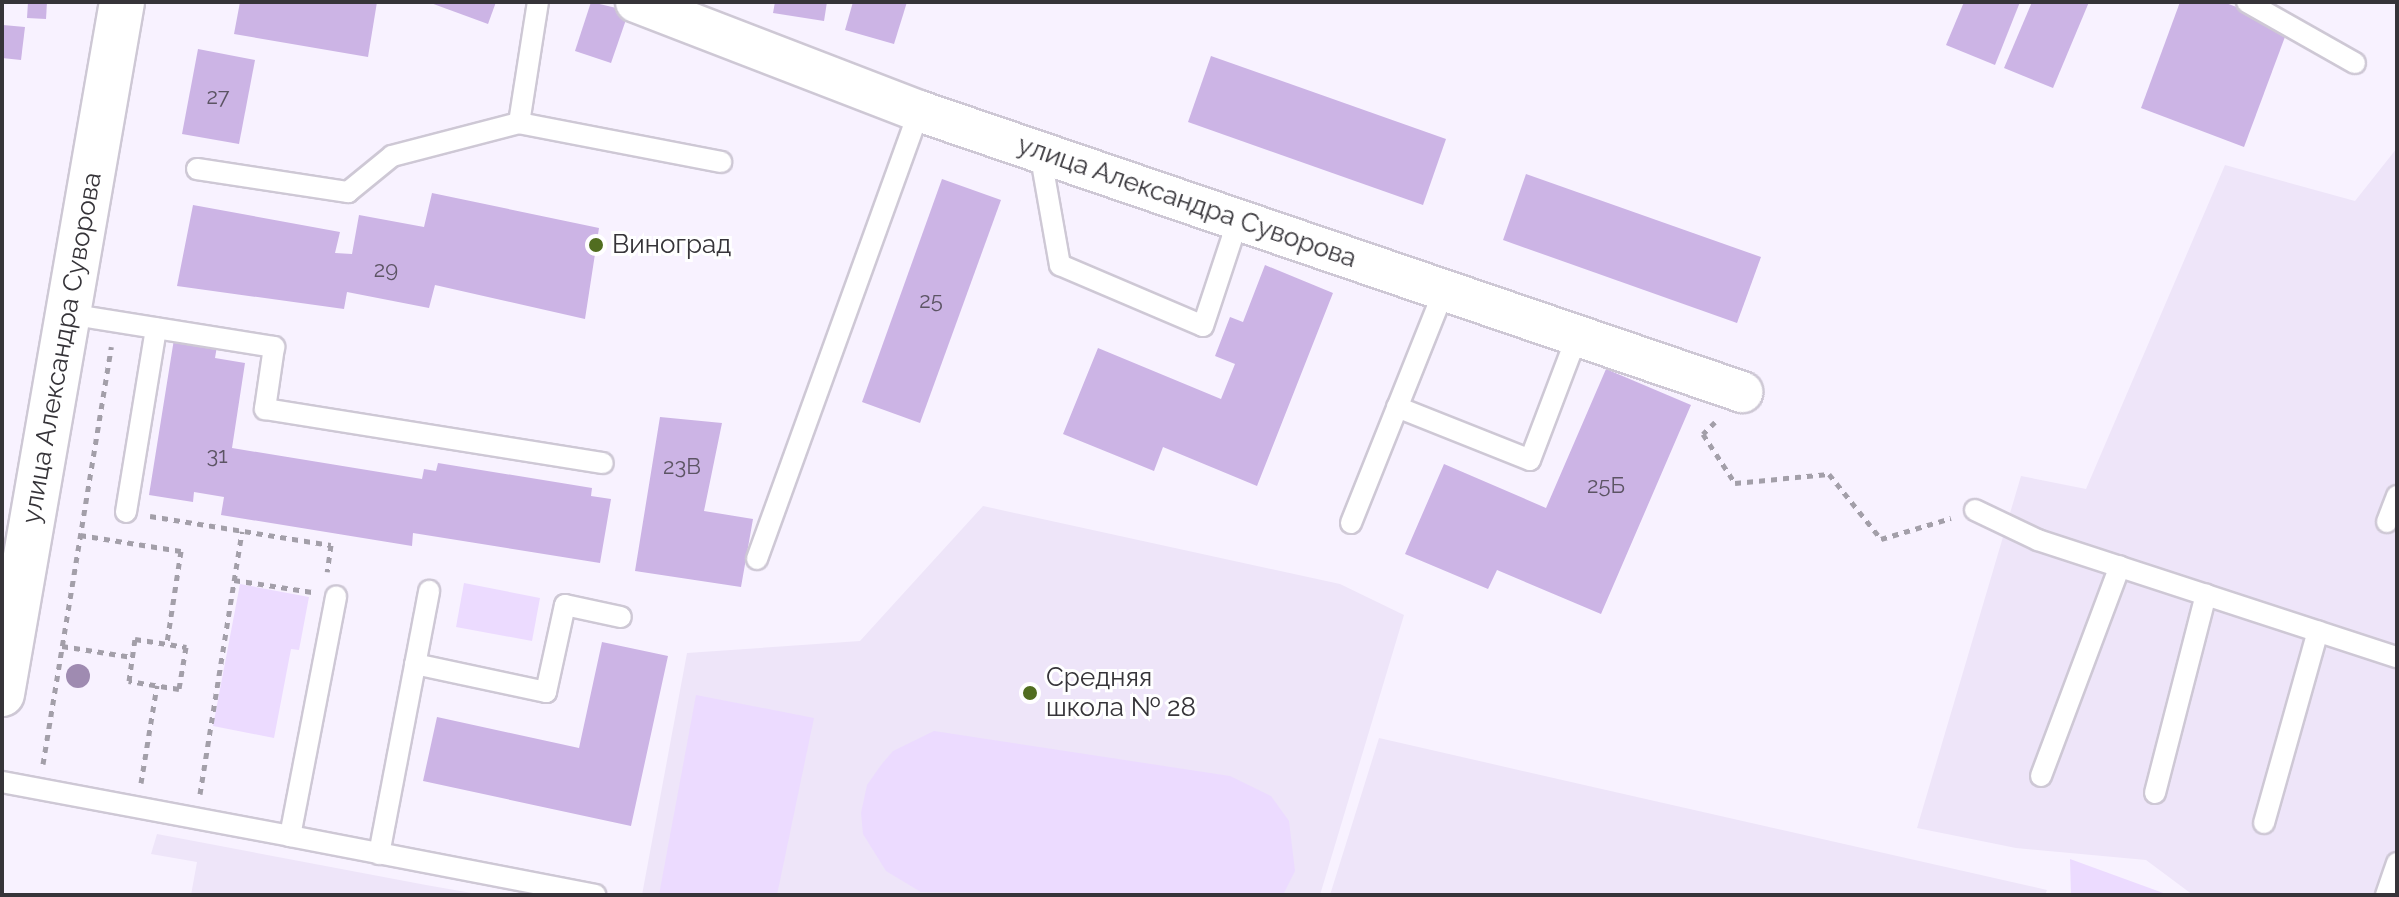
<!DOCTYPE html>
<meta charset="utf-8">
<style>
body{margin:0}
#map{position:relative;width:2399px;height:897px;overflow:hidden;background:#f8f2ff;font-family:Raleway,sans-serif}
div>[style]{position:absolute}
.built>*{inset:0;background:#eee5f9}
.green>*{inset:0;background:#ecdbff}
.building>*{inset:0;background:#ccb4e5}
.path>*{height:5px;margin-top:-2.5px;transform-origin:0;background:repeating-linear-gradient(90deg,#a39fa9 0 6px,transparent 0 12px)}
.roads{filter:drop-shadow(2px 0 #cec8d5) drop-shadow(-2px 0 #cec8d5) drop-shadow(0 2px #cec8d5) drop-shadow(0 -2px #cec8d5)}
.service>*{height:20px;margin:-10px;padding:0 10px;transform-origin:10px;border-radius:10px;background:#fff}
.minor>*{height:40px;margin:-20px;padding:0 20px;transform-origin:20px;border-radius:20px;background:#fff}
.primary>*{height:44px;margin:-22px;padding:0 22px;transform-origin:22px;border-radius:22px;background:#fff}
.trees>*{width:24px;height:24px;margin:-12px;border-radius:50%;background:#9f8bb1}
.dots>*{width:22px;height:22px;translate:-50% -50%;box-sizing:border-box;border:4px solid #fff;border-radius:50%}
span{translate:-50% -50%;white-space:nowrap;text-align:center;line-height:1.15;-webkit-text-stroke:6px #fff;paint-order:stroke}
.number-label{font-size:22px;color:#5c5464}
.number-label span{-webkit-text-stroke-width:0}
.street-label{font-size:26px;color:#363439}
.poi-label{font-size:26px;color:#363439}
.left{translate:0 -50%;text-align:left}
.frame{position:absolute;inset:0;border:4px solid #363439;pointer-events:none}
</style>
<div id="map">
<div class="built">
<i style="clip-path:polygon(2397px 148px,2397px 895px,2193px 895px,2146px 860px,2016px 848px,1917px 828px,2021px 476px,2086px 489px,2225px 165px,2355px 201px)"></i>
<i style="clip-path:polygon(983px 506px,1340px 584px,1404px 615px,1320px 895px,642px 895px,687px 653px,860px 641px)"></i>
<i style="clip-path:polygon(1379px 738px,1593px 787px,2047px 890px,2045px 895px,1330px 895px)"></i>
<i style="clip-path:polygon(157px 834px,426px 885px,483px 895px,191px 895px,197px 862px,151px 854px)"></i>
</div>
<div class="green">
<i style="clip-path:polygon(464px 583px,540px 598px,532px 641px,456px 627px)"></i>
<i style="clip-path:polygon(240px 584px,309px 597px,299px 650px,291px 649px,274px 738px,213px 726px)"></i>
<i style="clip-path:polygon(696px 695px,814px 718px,777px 895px,659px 895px)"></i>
<i style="clip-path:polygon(934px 731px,1230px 776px,1271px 796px,1289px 821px,1295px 871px,1283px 895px,921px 892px,886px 871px,863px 834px,861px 813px,867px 785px,881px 765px,893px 751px)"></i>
<i style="clip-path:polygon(2070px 859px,2166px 894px,2167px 895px,2071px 895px)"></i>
</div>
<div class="building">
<i style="clip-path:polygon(28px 2px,47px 2px,46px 19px,27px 18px)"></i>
<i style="clip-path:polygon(240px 2px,377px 2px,368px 57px,234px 34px)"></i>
<i style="clip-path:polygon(428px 2px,496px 2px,488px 24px)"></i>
<i style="clip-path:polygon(591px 2px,629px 11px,611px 63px,575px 51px)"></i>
<i style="clip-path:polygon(775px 2px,827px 2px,824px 21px,773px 13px)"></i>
<i style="clip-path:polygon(853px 2px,907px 2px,894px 44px,845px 30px)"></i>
<i style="clip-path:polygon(1964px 2px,2020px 2px,1995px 65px,1946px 45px)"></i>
<i style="clip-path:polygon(2032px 2px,2089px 2px,2053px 88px,2004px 68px)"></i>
<i style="clip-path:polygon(2180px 2px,2223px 2px,2289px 26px,2244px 147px,2141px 108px)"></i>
<i style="clip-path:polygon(3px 25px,25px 27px,21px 60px,2px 58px)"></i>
<i style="clip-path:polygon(198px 49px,255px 60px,239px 144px,182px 134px)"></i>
<i style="clip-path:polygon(1211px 56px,1446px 139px,1423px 205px,1188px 122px)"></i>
<i style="clip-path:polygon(1526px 174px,1761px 257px,1737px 323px,1503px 240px)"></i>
<i style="clip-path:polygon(942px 179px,1001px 200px,920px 423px,862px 402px)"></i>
<i style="clip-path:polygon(432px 193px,599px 228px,585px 319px,435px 285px,429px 308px,347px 292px,344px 309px,177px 286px,193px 205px,340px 232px,335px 253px,352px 254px,359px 215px,424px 227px)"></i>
<i style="clip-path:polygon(1265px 265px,1333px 293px,1257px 486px,1163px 447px,1154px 471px,1063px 434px,1098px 348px,1221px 399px,1235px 364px,1215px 356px,1230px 317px,1243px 322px)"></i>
<i style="clip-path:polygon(174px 339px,217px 346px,215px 358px,245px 363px,232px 448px,422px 479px,424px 469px,436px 471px,438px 463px,592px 488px,591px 496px,611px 499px,600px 563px,413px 533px,412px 546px,221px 515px,224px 497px,194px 492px,193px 502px,149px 495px)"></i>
<i style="clip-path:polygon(1606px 369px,1691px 405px,1601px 614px,1497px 570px,1488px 589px,1405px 554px,1444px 464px,1546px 508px)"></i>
<i style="clip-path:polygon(660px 417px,722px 423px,704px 511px,753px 519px,741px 587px,635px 571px)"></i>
<i style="clip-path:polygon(602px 642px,668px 656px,631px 826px,423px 781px,437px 717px,579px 748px)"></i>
</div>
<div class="path">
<i style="left:1715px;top:422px;width:17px;rotate:135deg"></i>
<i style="left:1703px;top:434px;width:59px;rotate:56.9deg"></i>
<i style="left:1735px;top:483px;width:94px;rotate:-5.5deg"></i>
<i style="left:1829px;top:474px;width:83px;rotate:51.3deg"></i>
<i style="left:1881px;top:539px;width:73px;rotate:-16.7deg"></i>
<i style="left:150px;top:516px;width:183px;rotate:9.1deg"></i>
<i style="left:331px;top:545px;width:27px;rotate:98deg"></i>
<i style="left:80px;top:535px;width:102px;rotate:9deg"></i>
<i style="left:181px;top:551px;width:93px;rotate:98.7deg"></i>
<i style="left:234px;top:580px;width:79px;rotate:8.7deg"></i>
<i style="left:135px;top:639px;width:52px;rotate:8.9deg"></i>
<i style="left:186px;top:647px;width:43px;rotate:99.5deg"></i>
<i style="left:179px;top:689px;width:51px;rotate:-170.9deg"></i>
<i style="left:129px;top:681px;width:42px;rotate:-81.9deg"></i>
<i style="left:62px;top:646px;width:71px;rotate:8.9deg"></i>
<i style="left:43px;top:764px;width:423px;rotate:-80.7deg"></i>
<i style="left:141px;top:783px;width:99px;rotate:-80.7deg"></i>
<i style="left:200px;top:794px;width:266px;rotate:-80.9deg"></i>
</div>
<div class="roads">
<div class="service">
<i style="left:2247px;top:2px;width:124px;rotate:29.5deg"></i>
<i style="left:519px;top:123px;width:206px;rotate:10.9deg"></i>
<i style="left:1040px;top:152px;width:115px;rotate:80deg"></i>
<i style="left:1060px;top:265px;width:155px;rotate:23.1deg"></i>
<i style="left:1203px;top:326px;width:112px;rotate:-71.7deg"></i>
<i style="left:197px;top:169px;width:153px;rotate:8.7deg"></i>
<i style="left:348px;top:192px;width:57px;rotate:-39.3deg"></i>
<i style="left:392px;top:156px;width:131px;rotate:-14.6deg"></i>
<i style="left:519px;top:123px;width:122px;rotate:-81.1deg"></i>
<i style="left:68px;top:314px;width:209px;rotate:9.1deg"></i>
<i style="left:274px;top:347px;width:63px;rotate:98.3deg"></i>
<i style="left:265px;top:409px;width:342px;rotate:9.1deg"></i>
<i style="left:1397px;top:407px;width:143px;rotate:21.7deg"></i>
<i style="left:1530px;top:460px;width:133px;rotate:-69.2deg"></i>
<i style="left:1975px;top:510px;width:70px;rotate:25.5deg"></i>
<i style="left:2038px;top:540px;width:378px;rotate:18.1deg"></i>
<i style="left:126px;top:512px;width:186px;rotate:-80.7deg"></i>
<i style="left:2387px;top:522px;width:28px;rotate:-69deg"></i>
<i style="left:1351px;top:523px;width:251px;rotate:-68.2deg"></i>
<i style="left:757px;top:559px;width:476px;rotate:-70.1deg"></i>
<i style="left:415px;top:664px;width:134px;rotate:12.1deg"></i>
<i style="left:546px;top:692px;width:89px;rotate:-77.7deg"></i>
<i style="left:565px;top:605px;width:57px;rotate:12.1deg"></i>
<i style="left:2041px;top:776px;width:224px;rotate:-69.4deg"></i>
<i style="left:2px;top:782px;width:293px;rotate:10.6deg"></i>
<i style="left:290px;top:836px;width:244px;rotate:-79.1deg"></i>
<i style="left:2155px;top:793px;width:205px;rotate:-75.6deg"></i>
<i style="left:2264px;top:823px;width:199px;rotate:-74.3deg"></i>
<i style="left:290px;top:836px;width:311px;rotate:10.9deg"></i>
<i style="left:379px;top:854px;width:268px;rotate:-79.2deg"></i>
<i style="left:2386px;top:895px;width:34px;rotate:-71deg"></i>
</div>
<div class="minor">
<i style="left:636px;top:2px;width:303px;rotate:21.1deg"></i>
<i style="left:919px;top:111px;width:870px;rotate:18.85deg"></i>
</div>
<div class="primary">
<i style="left:2px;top:694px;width:702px;rotate:-80.16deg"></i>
</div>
</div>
<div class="trees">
<i style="left:78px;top:676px"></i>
</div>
<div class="dots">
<i style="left:596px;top:245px;background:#516d20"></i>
<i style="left:1030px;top:693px;background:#516d20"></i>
</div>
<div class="number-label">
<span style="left:218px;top:97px">27</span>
<span style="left:386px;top:270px">29</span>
<span style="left:931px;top:301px">25</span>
<span style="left:217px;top:456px">31</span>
<span style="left:682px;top:467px">23В</span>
<span style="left:1606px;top:486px">25Б</span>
</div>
<div class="street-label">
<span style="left:1187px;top:202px;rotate:19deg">улица Александра Суворова</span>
<span style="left:62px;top:348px;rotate:-80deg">улица Александра Суворова</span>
</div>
<div class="poi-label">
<span class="left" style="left:612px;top:245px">Виноград</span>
<span class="left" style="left:1046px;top:693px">Средняя<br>школа № 28</span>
</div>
<div class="frame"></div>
</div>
